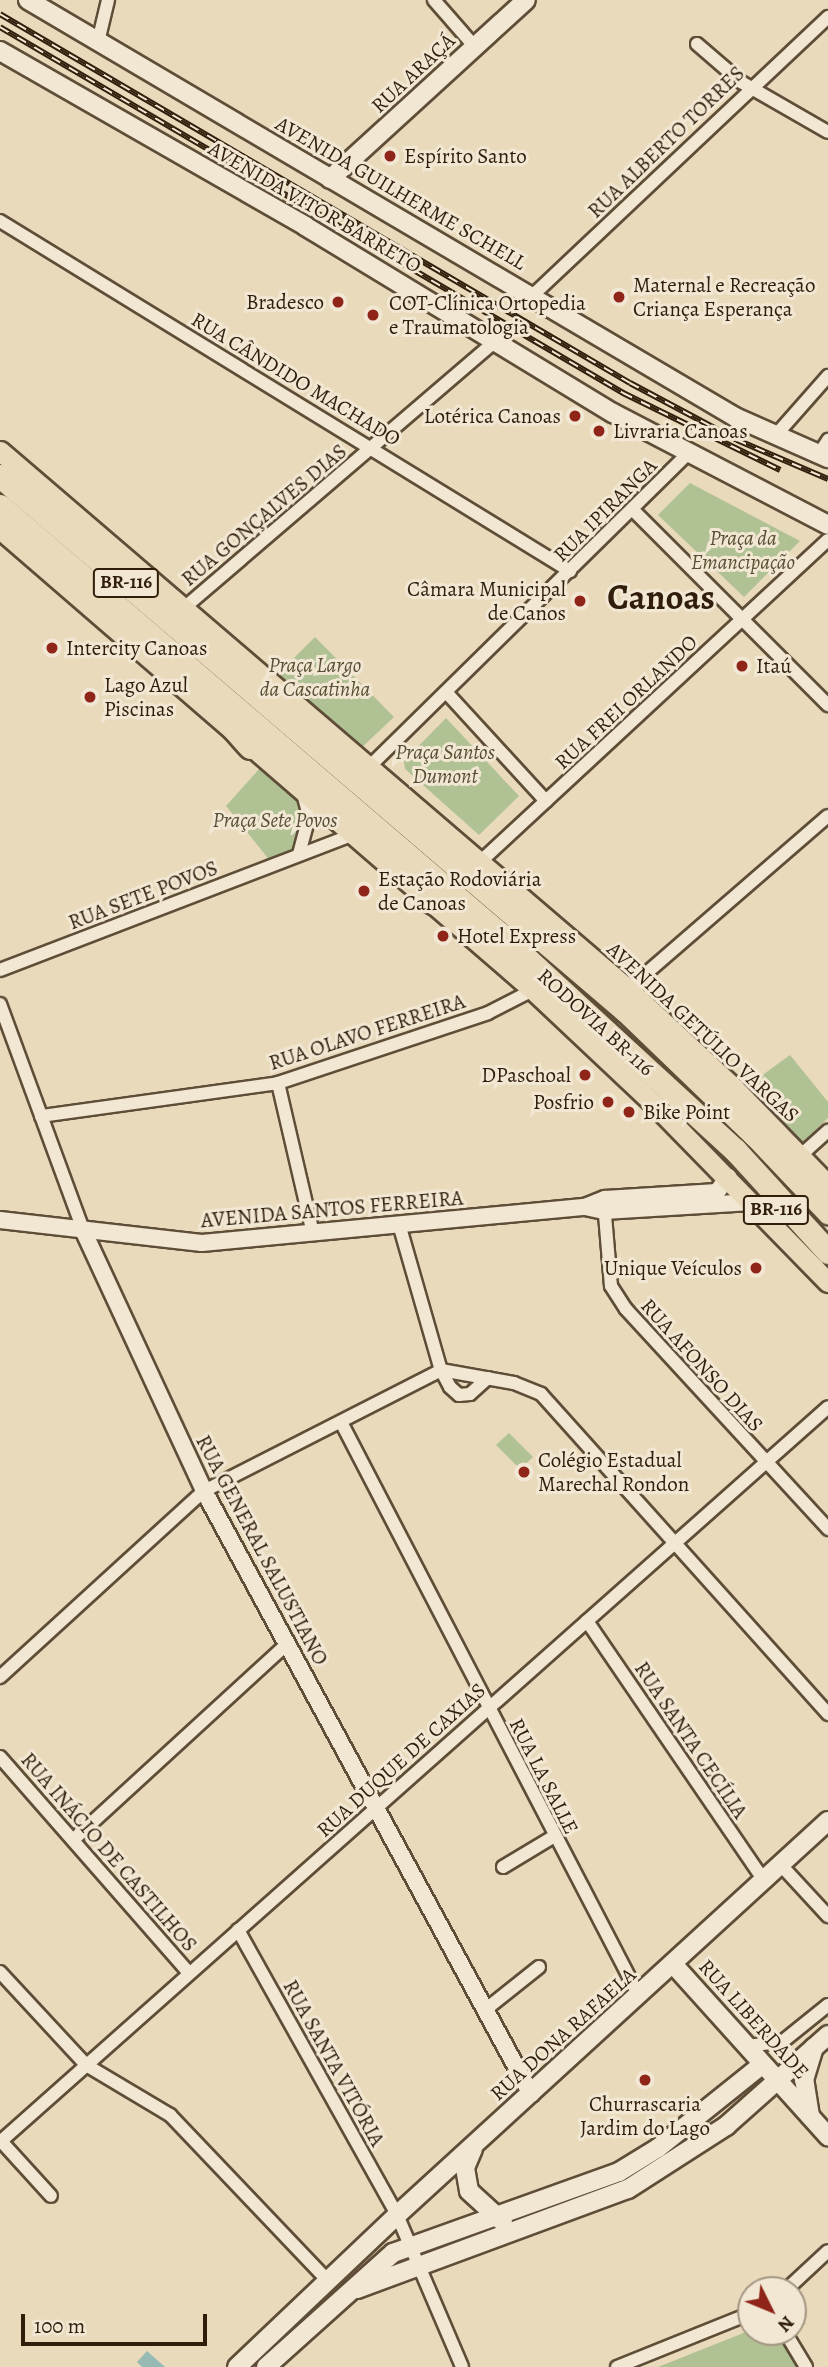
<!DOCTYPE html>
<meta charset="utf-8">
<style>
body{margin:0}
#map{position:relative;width:828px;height:2367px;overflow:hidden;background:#e9dabb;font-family:Alegreya,serif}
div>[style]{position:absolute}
.green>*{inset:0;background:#b0c194}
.water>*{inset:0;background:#98bab5}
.roads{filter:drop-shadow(2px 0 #5e4d37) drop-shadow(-2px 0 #5e4d37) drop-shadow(0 2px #5e4d37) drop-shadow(0 -2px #5e4d37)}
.minor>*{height:12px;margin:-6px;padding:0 6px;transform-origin:6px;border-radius:6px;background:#f1e7d3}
.tertiary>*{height:16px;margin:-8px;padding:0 8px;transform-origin:8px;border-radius:8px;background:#f1e7d3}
.secondary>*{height:18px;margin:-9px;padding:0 9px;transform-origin:9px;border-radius:9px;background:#f1e7d3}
.primary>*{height:19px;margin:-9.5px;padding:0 9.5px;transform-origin:9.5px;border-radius:9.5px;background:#e9dabb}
.motorway>*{height:23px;margin:-11.5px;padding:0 11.5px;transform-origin:11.5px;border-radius:11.5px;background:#e9dabb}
.rail>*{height:6px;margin-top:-3px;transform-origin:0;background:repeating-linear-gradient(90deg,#f1e7d3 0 10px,#301e0b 0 20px);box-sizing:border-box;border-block:2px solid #301e0b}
.dots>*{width:19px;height:19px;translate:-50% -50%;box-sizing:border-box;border:4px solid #f1e7d3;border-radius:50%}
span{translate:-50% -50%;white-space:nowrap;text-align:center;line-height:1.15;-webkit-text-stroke:6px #f1e7d3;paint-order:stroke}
.shield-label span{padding:2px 5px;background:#f1e7d3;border:2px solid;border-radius:5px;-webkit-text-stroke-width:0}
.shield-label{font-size:19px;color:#301e0b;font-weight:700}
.street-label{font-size:21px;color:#301e0b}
.poi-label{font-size:21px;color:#301e0b}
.left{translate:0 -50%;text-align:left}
.right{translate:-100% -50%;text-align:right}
.park-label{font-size:21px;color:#564f34;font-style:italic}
.town-label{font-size:35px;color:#301e0b;font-weight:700}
.north{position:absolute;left:737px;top:2276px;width:70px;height:70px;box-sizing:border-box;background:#f1e7d3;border:2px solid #a49783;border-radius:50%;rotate:133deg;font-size:19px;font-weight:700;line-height:28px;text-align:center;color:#301e0b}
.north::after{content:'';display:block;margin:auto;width:24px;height:32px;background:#8f2418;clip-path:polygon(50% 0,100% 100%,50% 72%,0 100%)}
.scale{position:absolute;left:21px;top:2314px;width:186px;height:32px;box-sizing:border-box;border:4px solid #301e0b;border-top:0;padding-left:9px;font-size:21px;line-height:24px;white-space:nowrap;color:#301e0b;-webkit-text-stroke:5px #f1e7d3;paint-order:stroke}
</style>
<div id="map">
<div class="green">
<i style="clip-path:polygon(690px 483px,800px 541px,744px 597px,658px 515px)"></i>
<i style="clip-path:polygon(315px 637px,394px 717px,358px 751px,272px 680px)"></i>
<i style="clip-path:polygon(446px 718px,519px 796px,479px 835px,405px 769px,404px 761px)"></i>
<i style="clip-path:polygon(260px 768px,301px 803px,305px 816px,297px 850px,271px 862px,226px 806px)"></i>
<i style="clip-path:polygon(790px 1055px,828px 1102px,828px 1118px,804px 1141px,796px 1142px,745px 1088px)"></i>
<i style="clip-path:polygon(509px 1433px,533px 1457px,520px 1469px,496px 1445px)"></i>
<i style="clip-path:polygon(751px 2330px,779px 2332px,800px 2367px,658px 2367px)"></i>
</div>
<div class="water">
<i style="clip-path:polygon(147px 2351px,165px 2367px,142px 2367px,137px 2362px)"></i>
</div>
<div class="roads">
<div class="minor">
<i style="left:434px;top:0;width:62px;rotate:48.9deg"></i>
<i style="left:98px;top:42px;width:43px;rotate:-76.6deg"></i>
<i style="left:697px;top:44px;width:58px;rotate:40.8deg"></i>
<i style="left:741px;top:82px;width:100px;rotate:29.9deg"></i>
<i style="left:0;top:221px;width:669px;rotate:31.55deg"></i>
<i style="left:532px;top:296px;width:407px;rotate:-43.3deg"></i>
<i style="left:776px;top:435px;width:79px;rotate:-48.6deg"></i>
<i style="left:819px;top:454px;width:17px;rotate:-57deg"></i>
<i style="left:633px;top:510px;width:276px;rotate:45deg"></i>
<i style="left:184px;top:608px;width:411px;rotate:-40.6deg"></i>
<i style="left:446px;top:692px;width:148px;rotate:47.5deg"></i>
<i style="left:368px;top:768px;width:448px;rotate:-44.5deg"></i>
<i style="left:299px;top:854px;width:39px;rotate:-75deg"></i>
<i style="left:309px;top:816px;width:24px;rotate:-105deg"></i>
<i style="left:480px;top:862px;width:474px;rotate:-42.8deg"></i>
<i style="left:0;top:970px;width:377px;rotate:-21deg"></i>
<i style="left:628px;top:989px;width:264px;rotate:-40.9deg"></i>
<i style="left:0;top:1004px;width:241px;rotate:69.8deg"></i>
<i style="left:278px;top:1083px;width:155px;rotate:76.9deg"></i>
<i style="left:41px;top:1116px;width:239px;rotate:-7.9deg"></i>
<i style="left:278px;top:1083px;width:221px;rotate:-18.4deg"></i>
<i style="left:488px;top:1013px;width:51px;rotate:-27.1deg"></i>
<i style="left:800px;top:1156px;width:38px;rotate:-42deg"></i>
<i style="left:604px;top:1203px;width:83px;rotate:85.2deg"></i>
<i style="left:611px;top:1286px;width:27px;rotate:57deg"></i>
<i style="left:626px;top:1309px;width:299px;rotate:47.4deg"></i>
<i style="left:399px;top:1224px;width:152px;rotate:74deg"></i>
<i style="left:441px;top:1370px;width:19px;rotate:62deg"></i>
<i style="left:450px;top:1387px;width:12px;rotate:42deg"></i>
<i style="left:459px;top:1395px;width:11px;rotate:-5deg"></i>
<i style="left:470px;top:1394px;width:24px;rotate:-42deg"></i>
<i style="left:441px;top:1370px;width:74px;rotate:10.1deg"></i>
<i style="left:514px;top:1383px;width:29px;rotate:22deg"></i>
<i style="left:541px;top:1394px;width:430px;rotate:48.1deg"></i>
<i style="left:341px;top:1422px;width:647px;rotate:62.56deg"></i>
<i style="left:587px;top:1621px;width:314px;rotate:55.7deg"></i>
<i style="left:0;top:1677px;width:276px;rotate:-42.4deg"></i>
<i style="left:204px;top:1491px;width:266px;rotate:-27deg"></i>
<i style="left:0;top:1757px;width:287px;rotate:48.8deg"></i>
<i style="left:73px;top:1840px;width:290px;rotate:-42.5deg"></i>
<i style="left:780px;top:1864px;width:71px;rotate:47.3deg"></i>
<i style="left:503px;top:1867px;width:58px;rotate:-31deg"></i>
<i style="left:238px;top:1930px;width:326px;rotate:60.8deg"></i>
<i style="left:397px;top:2215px;width:165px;rotate:66.8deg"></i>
<i style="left:0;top:1972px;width:127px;rotate:47.2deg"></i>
<i style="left:86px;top:2065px;width:98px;rotate:30.8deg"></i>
<i style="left:170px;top:2115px;width:229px;rotate:46.4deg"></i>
<i style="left:485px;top:2010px;width:69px;rotate:-38.5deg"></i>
<i style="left:747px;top:2046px;width:35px;rotate:-7deg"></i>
<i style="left:782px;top:2042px;width:59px;rotate:-38.8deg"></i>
<i style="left:1px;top:2141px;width:74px;rotate:47.7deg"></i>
<i style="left:0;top:2142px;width:1107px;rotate:-41.59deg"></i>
<i style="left:786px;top:2290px;width:57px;rotate:-42.9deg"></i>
<i style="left:785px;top:2332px;width:41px;rotate:59deg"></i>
<i style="left:617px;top:2367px;width:144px;rotate:-21.9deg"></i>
</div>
<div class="tertiary">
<i style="left:585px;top:1207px;width:22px;rotate:-22deg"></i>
<i style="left:605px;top:1199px;width:112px;rotate:-3.6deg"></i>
<i style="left:717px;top:1192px;width:19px;rotate:-54deg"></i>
<i style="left:0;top:1220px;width:203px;rotate:6.5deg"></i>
<i style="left:202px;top:1243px;width:385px;rotate:-5.4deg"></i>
<i style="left:585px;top:1207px;width:19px;rotate:12deg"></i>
<i style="left:604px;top:1211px;width:148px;rotate:-3.5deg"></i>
<i style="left:83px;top:1230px;width:288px;rotate:65.1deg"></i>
<i style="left:204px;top:1491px;width:686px;rotate:61.53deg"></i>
</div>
<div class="secondary">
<i style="left:28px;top:0;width:821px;rotate:30.53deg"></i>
<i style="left:735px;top:417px;width:102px;rotate:23.8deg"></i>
<i style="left:0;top:51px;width:352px;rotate:29.8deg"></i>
<i style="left:305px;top:226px;width:360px;rotate:31.3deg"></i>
<i style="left:613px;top:413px;width:242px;rotate:27.5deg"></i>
<i style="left:330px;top:179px;width:265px;rotate:-42.4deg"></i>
<i style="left:673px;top:1964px;width:232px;rotate:48deg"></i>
<i style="left:810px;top:2116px;width:36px;rotate:-99deg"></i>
<i style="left:804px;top:2080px;width:34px;rotate:-73deg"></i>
<i style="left:473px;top:2149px;width:21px;rotate:113deg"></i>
<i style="left:465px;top:2168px;width:23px;rotate:80deg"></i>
<i style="left:469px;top:2191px;width:46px;rotate:42.4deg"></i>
<i style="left:357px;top:2289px;width:289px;rotate:-20.3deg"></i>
<i style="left:628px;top:2189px;width:117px;rotate:-32.7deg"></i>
<i style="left:726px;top:2126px;width:137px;rotate:-41.7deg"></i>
<i style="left:237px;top:2367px;width:221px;rotate:-43.5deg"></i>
<i style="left:397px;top:2215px;width:584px;rotate:-42.43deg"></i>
<i style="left:266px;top:2367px;width:171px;rotate:-41.9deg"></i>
<i style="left:393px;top:2253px;width:240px;rotate:-19.7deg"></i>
<i style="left:619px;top:2172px;width:46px;rotate:-31.6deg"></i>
<i style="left:658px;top:2148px;width:134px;rotate:-38.7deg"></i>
</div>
<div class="primary">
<i style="left:0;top:451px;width:827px;rotate:40.59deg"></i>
<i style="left:628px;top:989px;width:145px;rotate:43deg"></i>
<i style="left:734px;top:1088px;width:135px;rotate:45.9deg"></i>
<i style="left:0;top:529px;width:705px;rotate:40.86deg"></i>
<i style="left:533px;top:990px;width:166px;rotate:43.3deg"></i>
<i style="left:654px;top:1104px;width:249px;rotate:45.7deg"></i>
</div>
<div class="motorway">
<i style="left:0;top:476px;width:823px;rotate:40.52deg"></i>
<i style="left:626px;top:1011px;width:178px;rotate:43.9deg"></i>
<i style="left:754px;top:1134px;width:108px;rotate:46.5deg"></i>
<i style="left:0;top:506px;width:660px;rotate:40.57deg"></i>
<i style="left:501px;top:935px;width:318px;rotate:42.6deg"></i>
<i style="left:735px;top:1150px;width:138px;rotate:47.6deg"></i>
<i style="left:213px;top:705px;width:56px;rotate:48.6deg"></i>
<i style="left:433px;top:902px;width:42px;rotate:26.6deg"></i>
</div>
</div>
<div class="rail">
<i style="left:0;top:14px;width:730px;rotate:30.36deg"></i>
<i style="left:630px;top:383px;width:121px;rotate:28deg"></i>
<i style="left:737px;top:440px;width:99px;rotate:23.2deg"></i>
<i style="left:0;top:27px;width:723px;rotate:30.43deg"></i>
<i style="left:623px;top:393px;width:175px;rotate:26.1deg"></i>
</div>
<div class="dots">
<i style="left:390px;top:156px;background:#8f2418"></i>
<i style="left:619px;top:297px;background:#8f2418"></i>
<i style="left:338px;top:302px;background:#8f2418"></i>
<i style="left:373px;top:315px;background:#8f2418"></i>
<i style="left:575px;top:416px;background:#8f2418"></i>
<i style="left:599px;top:431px;background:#8f2418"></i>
<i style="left:580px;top:601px;background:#8f2418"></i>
<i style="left:52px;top:648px;background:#8f2418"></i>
<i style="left:742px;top:666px;background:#8f2418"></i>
<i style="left:90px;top:697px;background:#8f2418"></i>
<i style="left:364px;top:891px;background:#8f2418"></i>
<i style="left:443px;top:936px;background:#8f2418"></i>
<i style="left:585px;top:1075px;background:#8f2418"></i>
<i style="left:608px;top:1102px;background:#8f2418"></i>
<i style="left:629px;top:1112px;background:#8f2418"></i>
<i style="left:756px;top:1268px;background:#8f2418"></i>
<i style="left:524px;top:1472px;background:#8f2418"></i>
<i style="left:645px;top:2080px;background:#8f2418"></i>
</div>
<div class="shield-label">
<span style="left:126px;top:583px">BR-116</span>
<span style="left:776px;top:1210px">BR-116</span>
</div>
<div class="street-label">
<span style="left:413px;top:73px;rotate:-43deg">RUA ARAÇÁ</span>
<span style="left:666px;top:142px;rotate:-44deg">RUA ALBERTO TORRES</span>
<span style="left:401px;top:193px;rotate:30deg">AVENIDA GUILHERME SCHELL</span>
<span style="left:315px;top:207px;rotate:30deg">AVENIDA VITOR BARRETO</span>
<span style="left:296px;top:379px;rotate:31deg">RUA CÂNDIDO MACHADO</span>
<span style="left:605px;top:510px;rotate:-45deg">RUA IPIRANGA</span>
<span style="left:264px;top:515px;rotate:-40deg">RUA GONÇALVES DIAS</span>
<span style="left:626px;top:702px;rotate:-43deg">RUA FREI ORLANDO</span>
<span style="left:143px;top:895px;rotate:-21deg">RUA SETE POVOS</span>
<span style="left:596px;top:1022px;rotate:42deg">RODOVIA BR-116</span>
<span style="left:367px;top:1032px;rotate:-18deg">RUA OLAVO FERREIRA</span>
<span style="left:703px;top:1032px;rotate:43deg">AVENIDA GETÚLIO VARGAS</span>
<span style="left:332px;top:1209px;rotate:-5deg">AVENIDA SANTOS FERREIRA</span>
<span style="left:702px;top:1365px;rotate:48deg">RUA AFONSO DIAS</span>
<span style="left:262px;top:1550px;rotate:62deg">RUA GENERAL SALUSTIANO</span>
<span style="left:691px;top:1740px;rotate:56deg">RUA SANTA CECÍLIA</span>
<span style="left:401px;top:1760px;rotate:-42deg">RUA DUQUE DE CAXIAS</span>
<span style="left:544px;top:1776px;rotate:63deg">RUA LA SALLE</span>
<span style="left:109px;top:1852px;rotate:49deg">RUA INÁCIO DE CASTILHOS</span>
<span style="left:754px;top:2019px;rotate:48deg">RUA LIBERDADE</span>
<span style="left:563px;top:2034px;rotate:-42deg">RUA DONA RAFAELA</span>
<span style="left:334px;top:2063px;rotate:61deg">RUA SANTA VITÓRIA</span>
</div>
<div class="poi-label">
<span class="left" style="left:404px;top:156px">Espírito Santo</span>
<span class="left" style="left:633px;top:297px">Maternal e Recreação<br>Criança Esperança</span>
<span class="right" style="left:324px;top:302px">Bradesco</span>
<span class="left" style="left:389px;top:315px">COT-Clínica Ortopedia<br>e Traumatologia</span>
<span class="right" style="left:561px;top:416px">Lotérica Canoas</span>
<span class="left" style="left:613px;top:431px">Livraria Canoas</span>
<span class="right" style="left:566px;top:601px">Câmara Municipal<br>de Canos</span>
<span class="left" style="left:66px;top:648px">Intercity Canoas</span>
<span class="left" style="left:756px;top:666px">Itaú</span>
<span class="left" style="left:104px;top:697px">Lago Azul<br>Piscinas</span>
<span class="left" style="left:378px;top:891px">Estação Rodoviária<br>de Canoas</span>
<span class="left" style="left:457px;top:936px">Hotel Express</span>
<span class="right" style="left:571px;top:1075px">DPaschoal</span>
<span class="right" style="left:594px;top:1102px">Posfrio</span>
<span class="left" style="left:643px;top:1112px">Bike Point</span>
<span class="right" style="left:742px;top:1268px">Unique Veículos</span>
<span class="left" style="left:538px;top:1472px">Colégio Estadual<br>Marechal Rondon</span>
<span style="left:645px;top:2116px">Churrascaria<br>Jardim do Lago</span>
</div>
<div class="park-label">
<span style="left:743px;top:550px">Praça da<br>Emancipação</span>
<span style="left:315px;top:677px">Praça Largo<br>da Cascatinha</span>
<span style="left:445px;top:764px">Praça Santos<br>Dumont</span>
<span style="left:275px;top:820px">Praça Sete Povos</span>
</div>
<div class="town-label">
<span style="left:661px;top:597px">Canoas</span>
</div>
<div class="north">N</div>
<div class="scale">100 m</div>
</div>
